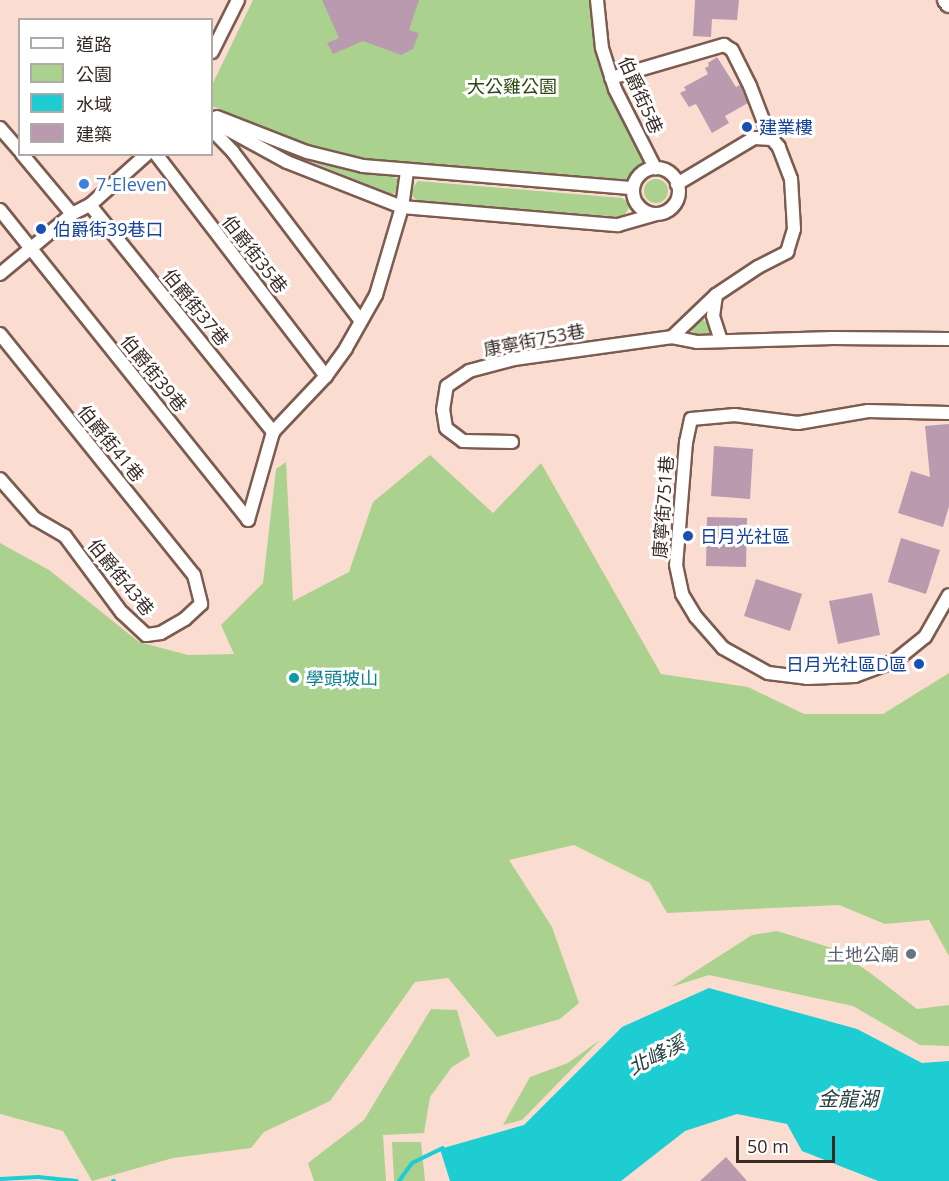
<!DOCTYPE html>
<meta charset="utf-8">
<style>
body{margin:0}
#map{position:relative;width:949px;height:1181px;overflow:hidden;background:#fbdcd1;font-family:"Open Sans","Noto Sans TC",sans-serif}
div>[style]{position:absolute}
.green>*{inset:0;background:#aad28e}
.round{border-radius:50%}
.water>*{inset:0;background:#1dcdd1}
.stream>*{height:4px;margin:-2px;padding:0 2px;transform-origin:2px;border-radius:2px;background:#1dcdd1}
.building>*{inset:0;background:#ba9aae}
.roads{filter:drop-shadow(2px 0 #7d5c50) drop-shadow(-2px 0 #7d5c50) drop-shadow(0 2px #7d5c50) drop-shadow(0 -2px #7d5c50)}
.street>*{height:12px;margin:-6px;padding:0 6px;transform-origin:6px;border-radius:6px;background:#fff}
.street>.ring{margin:-6px;padding:0;box-sizing:content-box;background:none;border:12px solid #fff;border-radius:50%}
.secondary>*{height:16px;margin:-8px;padding:0 8px;transform-origin:8px;border-radius:8px;background:#fff}
.dots>*{width:16px;height:16px;translate:-50% -50%;box-sizing:border-box;border:3px solid #fff;border-radius:50%}
span{translate:-50% -50%;white-space:nowrap;text-align:center;line-height:1.15;-webkit-text-stroke:6px #fff;paint-order:stroke}
.park-label{font-size:18px;color:#2a490c}
.street-label{font-size:18px;color:#382a25}
.transit-label{font-size:18px;color:#164399}
.left{translate:0 -50%;text-align:left}
.right{translate:-100% -50%;text-align:right}
.shop-label{font-size:18px;color:#366cbe}
.culture-label{font-size:18px;color:#0d838f}
.worship-label{font-size:18px;color:#5b616d}
.water-label{font-size:20px;color:#264040;font-style:italic}
.legend{position:absolute;left:18px;top:18px;width:195px;height:138px;box-sizing:border-box;background:#fff;border:2px solid #afaaa8;margin:0;padding:8px 10px;list-style:none;font-size:18px;color:#382a25}
.legend li{display:flex;align-items:center;gap:12px;height:30px}
.legend b{width:30px;border:2px solid #afaaa8}
.scale{position:absolute;left:736px;top:1136px;width:99px;height:27px;box-sizing:border-box;border:3px solid #382a25;border-top:0;padding-left:8px;font-size:18px;line-height:21px;white-space:nowrap;color:#382a25;-webkit-text-stroke:4px #fff;paint-order:stroke}
</style>
<div id="map">
<div class="green">
<i style="clip-path:polygon(253px 0,593px 0,595px 45px,606px 89px,646px 164px,637px 168px,626px 182px,369px 160px,303px 144px,212px 106px,212px 85px)"></i>
<i style="clip-path:polygon(238px 132px,338px 168px,397px 178px,400px 182px,399px 192px,391px 194px)"></i>
<i class="round" style="left:644px;top:179px;width:24px;height:24px"></i>
<i style="clip-path:polygon(418px 181px,622px 198px,628px 202px,629px 208px,623px 217px,418px 201px,413px 197px,410px 191px)"></i>
<i style="clip-path:polygon(703px 320px,709px 323px,711px 336px,693px 336px,692px 330px,694px 324px)"></i>
<i style="clip-path:polygon(430px 455px,493px 513px,541px 463px,661px 674px,748px 687px,804px 714px,883px 714px,949px 673px,949px 956px,929px 920px,885px 924px,839px 905px,667px 913px,650px 883px,574px 845px,509px 860px,552px 927px,579px 1003px,560px 1019px,497px 1037px,448px 978px,415px 982px,330px 1101px,264px 1132px,251px 1148px,173px 1158px,92px 1181px,63px 1131px,0 1114px,0 543px,49px 570px,139px 642px,188px 655px,234px 654px,221px 625px,263px 583px,276px 469px,286px 462px,293px 601px,349px 572px,373px 502px)"></i>
<i style="clip-path:polygon(777px 931px,832px 948px,869px 972px,917px 1009px,949px 1005px,949px 1046px,920px 1045px,853px 1006px,709px 975px,671px 987px,752px 935px)"></i>
<i style="clip-path:polygon(431px 1009px,457px 1010px,470px 1056px,452px 1067px,430px 1097px,424px 1133px,383px 1135px,386px 1181px,314px 1181px,308px 1163px,364px 1120px)"></i>
<i style="clip-path:polygon(600px 1040px,522px 1120px,503px 1125px,530px 1077px,568px 1063px)"></i>
<i style="clip-path:polygon(392px 1142px,421px 1142px,425px 1181px,394px 1181px)"></i>
</div>
<div class="water">
<i style="clip-path:polygon(709px 988px,857px 1029px,922px 1063px,949px 1061px,949px 1181px,878px 1181px,802px 1151px,787px 1124px,737px 1114px,685px 1131px,621px 1181px,450px 1181px,440px 1149px,524px 1125px,622px 1027px)"></i>
</div>
<div class="stream">
<i style="left:0;top:1179px;width:38px;rotate:-3deg"></i>
<i style="left:38px;top:1177px;width:39px;rotate:6deg"></i>
<i style="left:113px;top:1181px;width:1px"></i>
<i style="left:399px;top:1181px;width:22px;rotate:-54deg"></i>
<i style="left:412px;top:1163px;width:34px;rotate:-26deg"></i>
</div>
<div class="building">
<i style="clip-path:polygon(322px 0,419px 0,409px 30px,419px 33px,413px 49px,401px 55px,363px 41px,333px 54px,327px 43px,339px 38px)"></i>
<i style="clip-path:polygon(695px 0,739px 0,737px 20px,712px 19px,711px 37px,693px 36px)"></i>
<i style="clip-path:polygon(717px 57px,736px 87px,740px 85px,748px 103px,725px 116px,729px 123px,712px 133px,696px 104px,689px 107px,680px 93px,686px 90px,684px 87px,708px 74px,705px 68px,709px 66px,708px 63px)"></i>
<i style="clip-path:polygon(949px 424px,949px 506px,943px 527px,898px 513px,911px 471px,930px 477px,925px 426px)"></i>
<i style="clip-path:polygon(714px 446px,753px 449px,750px 499px,711px 496px)"></i>
<i style="clip-path:polygon(707px 517px,747px 518px,746px 567px,706px 566px)"></i>
<i style="clip-path:polygon(901px 538px,940px 550px,926px 594px,888px 582px)"></i>
<i style="clip-path:polygon(756px 579px,802px 594px,790px 631px,744px 616px)"></i>
<i style="clip-path:polygon(872px 593px,880px 635px,838px 644px,829px 601px)"></i>
<i style="clip-path:polygon(726px 1157px,747px 1181px,700px 1181px)"></i>
</div>
<div class="roads">
<div class="street">
<i style="left:597px;top:0;width:48px;rotate:84.1deg"></i>
<i style="left:602px;top:48px;width:43px;rotate:72.4deg"></i>
<i style="left:615px;top:89px;width:89px;rotate:63.1deg"></i>
<i style="left:212px;top:52px;width:58px;rotate:-63.4deg"></i>
<i style="left:611px;top:78px;width:118px;rotate:-16.3deg"></i>
<i style="left:724px;top:45px;width:9px;rotate:32deg"></i>
<i style="left:732px;top:50px;width:40px;rotate:63.4deg"></i>
<i style="left:750px;top:86px;width:56px;rotate:69deg"></i>
<i style="left:217px;top:117px;width:97px;rotate:21.3deg"></i>
<i style="left:307px;top:152px;width:58px;rotate:14deg"></i>
<i style="left:363px;top:166px;width:271px;rotate:4.7deg"></i>
<i style="left:212px;top:121px;width:85px;rotate:28.7deg"></i>
<i style="left:287px;top:162px;width:123px;rotate:21.4deg"></i>
<i style="left:402px;top:207px;width:217px;rotate:4.8deg"></i>
<i style="left:618px;top:225px;width:40px;rotate:-16deg"></i>
<i style="left:0;top:128px;width:30px;rotate:49deg"></i>
<i style="left:212px;top:130px;width:30px;rotate:46deg"></i>
<i style="left:233px;top:152px;width:212px;rotate:52.9deg"></i>
<i style="left:22px;top:154px;width:78px;rotate:50.2deg"></i>
<i style="left:156px;top:154px;width:280px;rotate:52.6deg"></i>
<i class="ring" style="left:633px;top:168px;width:34px;height:34px"></i>
<i style="left:90px;top:205px;width:292px;rotate:51.1deg"></i>
<i style="left:0;top:210px;width:397px;rotate:51.3deg"></i>
<i style="left:0;top:274px;width:94px;rotate:-39.8deg"></i>
<i style="left:72px;top:214px;width:20px;rotate:-27deg"></i>
<i style="left:90px;top:205px;width:76px;rotate:-41.8deg"></i>
<i style="left:716px;top:295px;width:21px;rotate:98deg"></i>
<i style="left:713px;top:316px;width:25px;rotate:72deg"></i>
<i style="left:0;top:334px;width:309px;rotate:51.2deg"></i>
<i style="left:194px;top:575px;width:30px;rotate:76deg"></i>
<i style="left:201px;top:604px;width:22px;rotate:137deg"></i>
<i style="left:185px;top:619px;width:28px;rotate:150deg"></i>
<i style="left:161px;top:633px;width:15px;rotate:172deg"></i>
<i style="left:146px;top:635px;width:33px;rotate:-137deg"></i>
<i style="left:122px;top:613px;width:96px;rotate:-126.5deg"></i>
<i style="left:65px;top:536px;width:34px;rotate:-150deg"></i>
<i style="left:35px;top:519px;width:53px;rotate:-131.2deg"></i>
<i style="left:672px;top:337px;width:61px;rotate:-43.7deg"></i>
<i style="left:716px;top:295px;width:50px;rotate:-33.7deg"></i>
<i style="left:758px;top:267px;width:33px;rotate:-27deg"></i>
<i style="left:787px;top:252px;width:24px;rotate:-73deg"></i>
<i style="left:794px;top:229px;width:50px;rotate:-93.4deg"></i>
<i style="left:791px;top:179px;width:34px;rotate:-111deg"></i>
<i style="left:779px;top:147px;width:11px;rotate:-131deg"></i>
<i style="left:772px;top:139px;width:18px;rotate:-177deg"></i>
<i style="left:754px;top:138px;width:90px;rotate:149.1deg"></i>
<i style="left:949px;top:413px;width:81px;rotate:-178.6deg"></i>
<i style="left:868px;top:411px;width:71px;rotate:170.3deg"></i>
<i style="left:798px;top:423px;width:64px;rotate:-172.8deg"></i>
<i style="left:735px;top:415px;width:44px;rotate:174.8deg"></i>
<i style="left:691px;top:419px;width:24px;rotate:102deg"></i>
<i style="left:686px;top:442px;width:123px;rotate:94.6deg"></i>
<i style="left:676px;top:565px;width:30px;rotate:78deg"></i>
<i style="left:682px;top:594px;width:27px;rotate:59deg"></i>
<i style="left:696px;top:617px;width:41px;rotate:48.9deg"></i>
<i style="left:723px;top:648px;width:51px;rotate:29.1deg"></i>
<i style="left:768px;top:673px;width:39px;rotate:7deg"></i>
<i style="left:807px;top:678px;width:48px;rotate:-2.4deg"></i>
<i style="left:855px;top:676px;width:43px;rotate:-20.6deg"></i>
<i style="left:895px;top:661px;width:38px;rotate:-39deg"></i>
<i style="left:925px;top:637px;width:48px;rotate:-60.3deg"></i>
<i style="left:512px;top:442px;width:49px;rotate:-178.8deg"></i>
<i style="left:463px;top:441px;width:21px;rotate:-143deg"></i>
<i style="left:446px;top:428px;width:18px;rotate:-99deg"></i>
<i style="left:443px;top:410px;width:24px;rotate:-81deg"></i>
<i style="left:447px;top:386px;width:27px;rotate:-34deg"></i>
<i style="left:469px;top:371px;width:47px;rotate:-14.9deg"></i>
<i style="left:514px;top:359px;width:160px;rotate:-7.9deg"></i>
<i style="left:672px;top:337px;width:25px;rotate:11deg"></i>
<i style="left:697px;top:342px;width:136px;rotate:-1.7deg"></i>
<i style="left:833px;top:338px;width:116px;rotate:0.5deg"></i>
<i style="left:248px;top:520px;width:91px;rotate:-74.1deg"></i>
<i style="left:273px;top:432px;width:77px;rotate:-46.6deg"></i>
<i style="left:326px;top:376px;width:34px;rotate:-54deg"></i>
<i style="left:346px;top:348px;width:61px;rotate:-60.5deg"></i>
<i style="left:376px;top:295px;width:92px;rotate:-73.5deg"></i>
<i style="left:402px;top:207px;width:36px;rotate:-82deg"></i>
</div>
<div class="secondary">
<i style="left:946px;top:0;width:5px;rotate:53deg"></i>
</div>
</div>
<div class="dots">
<i style="left:747px;top:127px;background:#1a4fb4"></i>
<i style="left:84px;top:184px;background:#3f7fe0"></i>
<i style="left:41px;top:229px;background:#1a4fb4"></i>
<i style="left:688px;top:536px;background:#1a4fb4"></i>
<i style="left:919px;top:664px;background:#1a4fb4"></i>
<i style="left:294px;top:678px;background:#0f9aa8"></i>
<i style="left:911px;top:954px;background:#6b7280"></i>
</div>
<div class="park-label">
<span style="left:512px;top:86px">大公雞公園</span>
</div>
<div class="street-label">
<span style="left:641px;top:95px;rotate:66deg">伯爵街5巷</span>
<span style="left:255px;top:254px;rotate:52deg">伯爵街35巷</span>
<span style="left:196px;top:307px;rotate:51deg">伯爵街37巷</span>
<span style="left:534px;top:340px;rotate:-11deg">康寧街753巷</span>
<span style="left:154px;top:373px;rotate:51deg">伯爵街39巷</span>
<span style="left:111px;top:443px;rotate:51deg">伯爵街41巷</span>
<span style="left:663px;top:507px;rotate:-86deg">康寧街751巷</span>
<span style="left:121px;top:577px;rotate:51deg">伯爵街43巷</span>
</div>
<div class="transit-label">
<span class="left" style="left:759px;top:127px">建業樓</span>
<span class="left" style="left:53px;top:229px">伯爵街39巷口</span>
<span class="left" style="left:700px;top:536px">日月光社區</span>
<span class="right" style="left:907px;top:664px">日月光社區D區</span>
</div>
<div class="shop-label">
<span class="left" style="left:96px;top:184px">7-Eleven</span>
</div>
<div class="culture-label">
<span class="left" style="left:306px;top:678px">學頭坡山</span>
</div>
<div class="worship-label">
<span class="right" style="left:899px;top:954px">土地公廟</span>
</div>
<div class="water-label">
<span style="left:656px;top:1055px;rotate:-27deg">北峰溪</span>
<span style="left:848px;top:1098px">金龍湖</span>
</div>
<ul class="legend">
<li><b style="height:8px;background:#fff"></b>道路</li>
<li><b style="height:16px;background:#aad28e"></b>公園</li>
<li><b style="height:16px;background:#1dcdd1"></b>水域</li>
<li><b style="height:16px;background:#ba9aae"></b>建築</li>
</ul>
<div class="scale">50 m</div>
</div>
